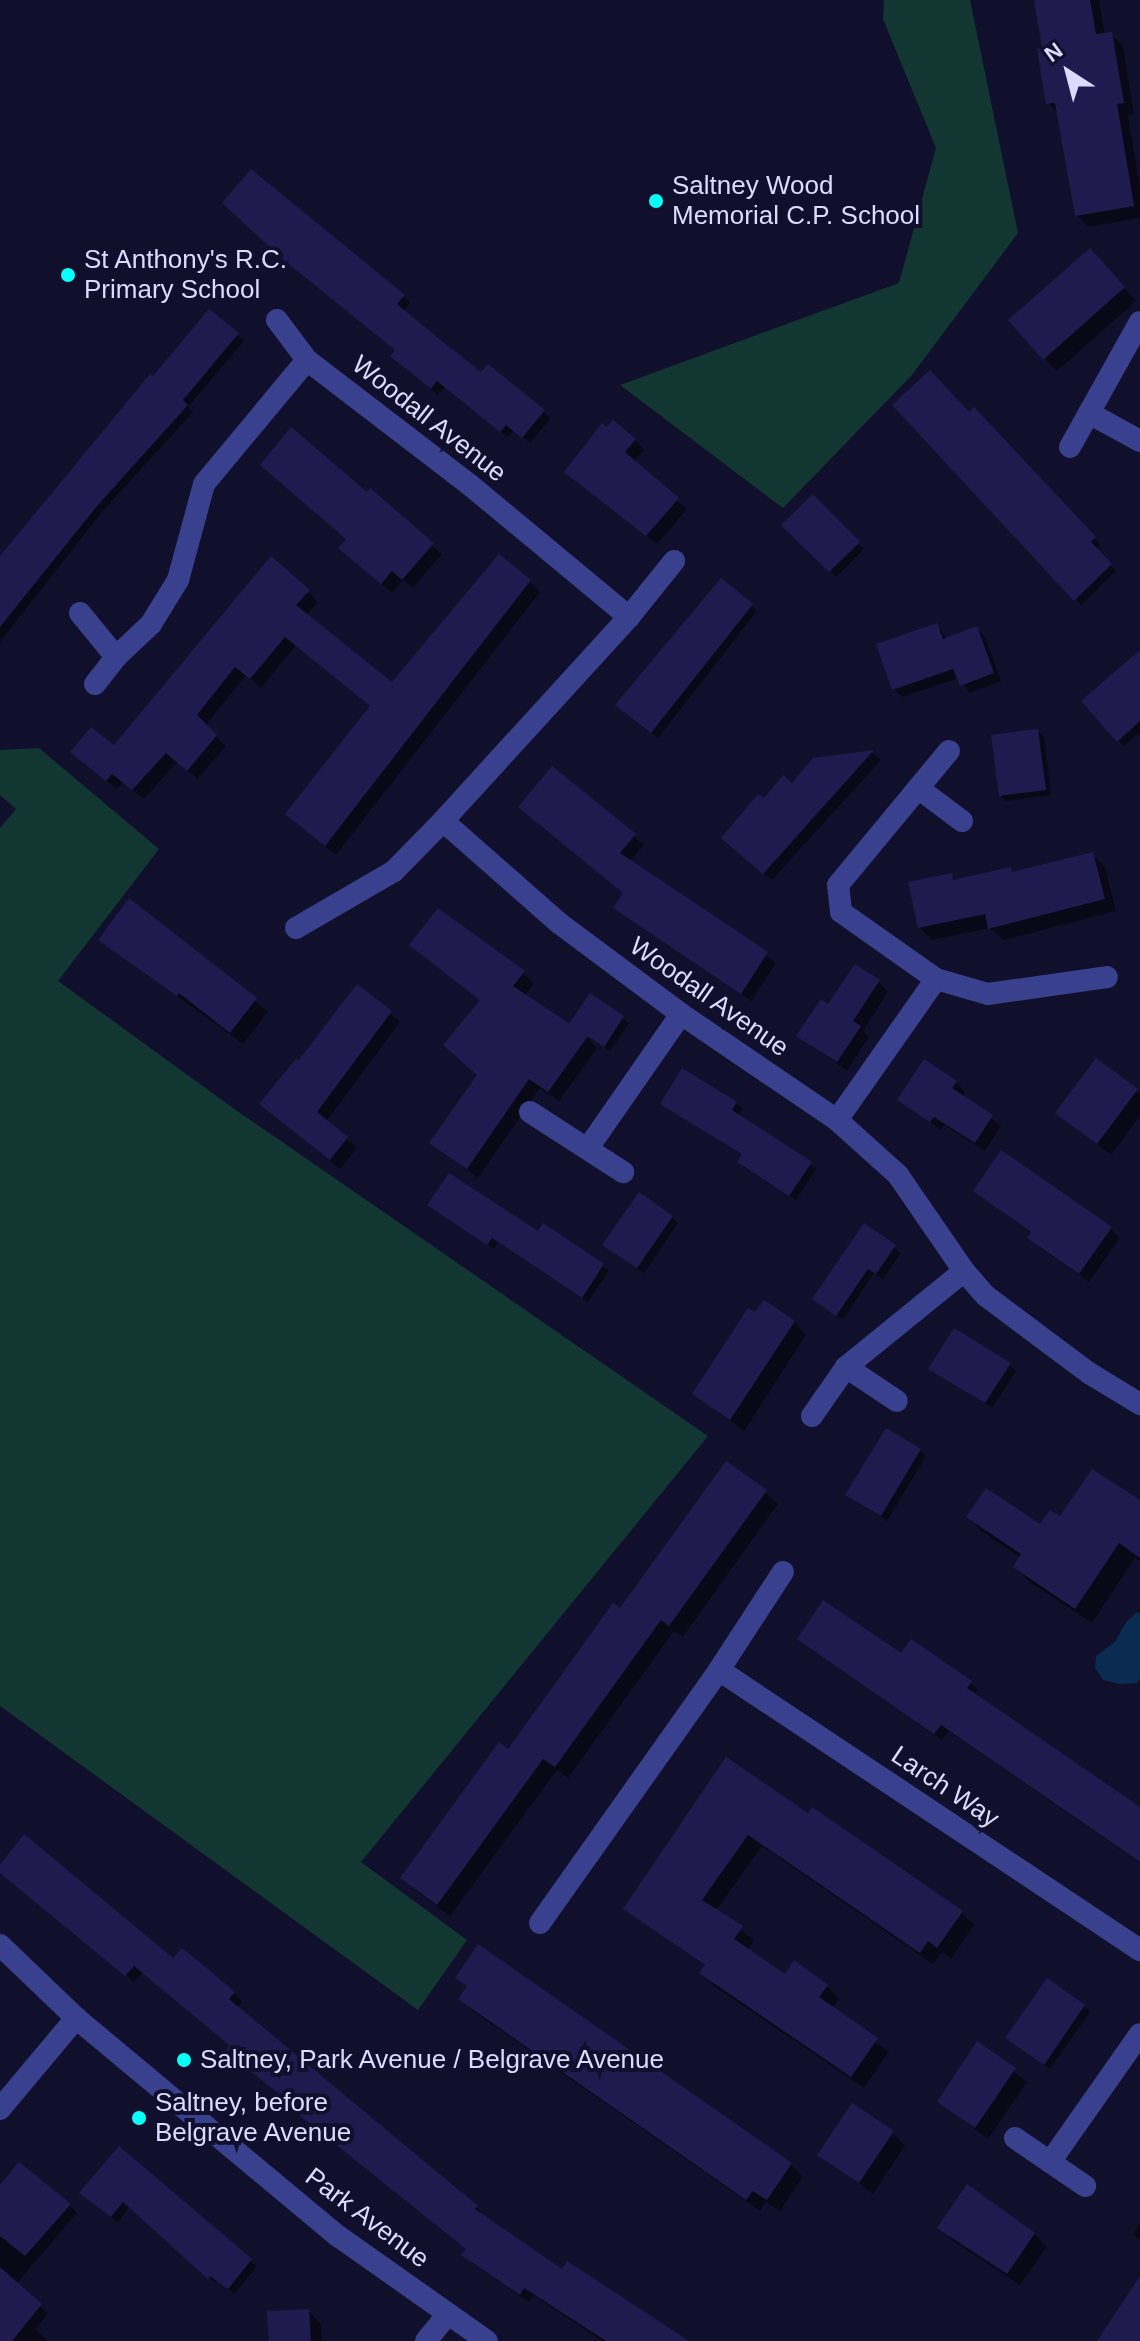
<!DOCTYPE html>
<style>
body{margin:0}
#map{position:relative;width:1140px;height:2341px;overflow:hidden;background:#11102c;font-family:Arial,sans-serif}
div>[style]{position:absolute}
.green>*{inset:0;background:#123631}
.water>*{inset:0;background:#0a2c50}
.shadow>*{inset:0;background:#0007}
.building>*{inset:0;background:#1f1b4e}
.minor>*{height:22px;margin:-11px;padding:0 11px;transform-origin:11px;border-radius:11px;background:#39408d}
.dots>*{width:22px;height:22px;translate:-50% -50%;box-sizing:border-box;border:4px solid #11102c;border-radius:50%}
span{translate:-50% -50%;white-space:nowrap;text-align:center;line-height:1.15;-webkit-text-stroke:8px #11102c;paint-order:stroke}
.poi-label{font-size:26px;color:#dbdbff}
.left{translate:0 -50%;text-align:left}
.street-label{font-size:26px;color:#dbdbff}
.north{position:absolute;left:1028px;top:32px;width:80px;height:80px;-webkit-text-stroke:6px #11102c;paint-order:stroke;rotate:324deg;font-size:22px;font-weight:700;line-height:32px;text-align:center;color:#dbdbff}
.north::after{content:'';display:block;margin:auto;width:28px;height:36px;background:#dbdbff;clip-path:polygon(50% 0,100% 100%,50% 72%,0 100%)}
</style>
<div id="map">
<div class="green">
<i style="clip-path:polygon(884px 0,970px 0,1018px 233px,912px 375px,783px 508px,620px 385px,899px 283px,936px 148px,883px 19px)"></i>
<i style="clip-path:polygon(39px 748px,159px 849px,58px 981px,233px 1108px,708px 1436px,361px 1862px,467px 1940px,418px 2010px,0 1706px,0 828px,16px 809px,0 795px,0 750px)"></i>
</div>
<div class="water">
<i style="clip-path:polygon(1137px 1612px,1140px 1614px,1140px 1679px,1137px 1683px,1120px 1684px,1103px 1680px,1095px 1668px,1096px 1656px,1115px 1642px,1126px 1622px)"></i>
</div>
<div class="shadow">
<i style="clip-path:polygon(1036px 0,1099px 0,1105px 35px,1111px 34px,1123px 46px,1134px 114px,1128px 115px,1140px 188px,1140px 218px,1088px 227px,1077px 215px,1058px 113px,1048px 103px)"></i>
<i style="clip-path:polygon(1102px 263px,1136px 301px,1057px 371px,1044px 358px)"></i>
<i style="clip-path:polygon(295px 268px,404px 296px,410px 303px,403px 312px,482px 375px,488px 367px,551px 418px,530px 443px,514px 430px,508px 437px,445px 387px,438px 395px,399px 363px,397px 350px)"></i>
<i style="clip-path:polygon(209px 311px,244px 341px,188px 407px,193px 412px,102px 512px,0 642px,0 557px)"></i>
<i style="clip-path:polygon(895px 405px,980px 416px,1100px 544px,1096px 549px,1116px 571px,1081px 605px)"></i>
<i style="clip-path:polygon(635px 440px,644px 450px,633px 462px,687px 509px,657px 544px,576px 481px)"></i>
<i style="clip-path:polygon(367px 495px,442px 554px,413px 588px,403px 580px,392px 593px,351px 558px,348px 540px)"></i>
<i style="clip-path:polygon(813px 497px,864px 549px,836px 577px,784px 525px)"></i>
<i style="clip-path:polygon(530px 582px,540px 592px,336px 855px,298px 824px,371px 707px,296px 645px,261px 688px,246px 675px,205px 726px,226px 746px,198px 779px,177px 762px,144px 799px,123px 782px,117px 789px,83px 762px,114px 748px,308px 592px,318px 602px,306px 615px,392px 685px)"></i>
<i style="clip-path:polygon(752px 606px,757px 611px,658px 738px,623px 711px)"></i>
<i style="clip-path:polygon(937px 625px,947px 639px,976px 628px,985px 637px,1001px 681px,970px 693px,959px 678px,902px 697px,894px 689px)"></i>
<i style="clip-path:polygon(1140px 652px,1140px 732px,1124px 746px,1118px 740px)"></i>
<i style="clip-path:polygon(1038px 731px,1044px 737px,1051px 795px,1006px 801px,1000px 795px)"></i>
<i style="clip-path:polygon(873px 753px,881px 760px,772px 880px,732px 846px,764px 801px,792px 786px,814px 760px)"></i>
<i style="clip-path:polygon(552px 769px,644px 845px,630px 861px,776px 963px,751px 1001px,616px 908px,625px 894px)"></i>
<i style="clip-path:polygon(1092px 854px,1105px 867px,1116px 911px,1003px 940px,990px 928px,932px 940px,919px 927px,951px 875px,957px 881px,1011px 870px,1014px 874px)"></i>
<i style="clip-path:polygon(130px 900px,268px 1012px,243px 1044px,101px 940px)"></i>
<i style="clip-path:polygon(411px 945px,523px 973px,534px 983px,524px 996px,577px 1032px,590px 996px,629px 1023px,610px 1051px,587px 1036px,597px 1048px,559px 1101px,540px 1088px,478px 1178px,432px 1143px,479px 1076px,482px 1001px)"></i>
<i style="clip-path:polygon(879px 982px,888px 992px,863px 1031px,869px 1037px,847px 1071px,799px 1036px,829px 1007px)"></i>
<i style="clip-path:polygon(390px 1013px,400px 1022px,326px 1122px,357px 1148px,340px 1169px,262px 1104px,299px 1064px)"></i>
<i style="clip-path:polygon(1096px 1061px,1140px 1094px,1140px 1116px,1111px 1155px,1058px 1113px)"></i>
<i style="clip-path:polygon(956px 1082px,965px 1092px,963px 1096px,1001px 1126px,985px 1151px,944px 1125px,941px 1130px,900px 1100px)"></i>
<i style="clip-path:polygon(736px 1103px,742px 1109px,738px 1116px,816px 1169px,796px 1200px,745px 1168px,739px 1162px,744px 1155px,663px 1104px)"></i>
<i style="clip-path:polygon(975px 1191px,1110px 1228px,1120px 1238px,1089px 1282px,1039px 1247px,1030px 1237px,1032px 1234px)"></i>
<i style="clip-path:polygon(435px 1210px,539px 1234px,544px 1226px,609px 1271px,588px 1302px,498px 1243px,494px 1249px)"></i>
<i style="clip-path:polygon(672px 1217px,678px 1223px,644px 1273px,605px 1245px)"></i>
<i style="clip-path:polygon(865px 1226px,901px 1253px,883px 1279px,874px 1273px,843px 1320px,814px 1299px)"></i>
<i style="clip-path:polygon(794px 1322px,806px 1335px,744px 1431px,694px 1394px)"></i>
<i style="clip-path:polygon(1010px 1365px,1016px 1371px,992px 1408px,931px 1368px)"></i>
<i style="clip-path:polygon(920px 1450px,926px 1456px,887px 1521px,848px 1495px)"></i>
<i style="clip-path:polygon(765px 1492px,778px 1504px,683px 1637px,674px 1631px,568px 1778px,557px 1770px,450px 1916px,415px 1890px,402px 1878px,620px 1611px)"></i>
<i style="clip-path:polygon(1140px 1507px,1140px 1561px,1135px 1558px,1092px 1623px,1031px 1583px,1015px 1567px,1021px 1558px,984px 1533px,968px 1517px,1041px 1527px,1060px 1519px)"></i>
<i style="clip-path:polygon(800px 1639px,902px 1655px,970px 1682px,978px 1690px,974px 1695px,1140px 1810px,1140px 1863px,949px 1731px,942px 1740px)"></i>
<i style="clip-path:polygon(727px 1760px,961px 1912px,974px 1925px,951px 1959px,942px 1952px,933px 1964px,762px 1846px,716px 1911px,754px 1940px,747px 1951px,786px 1977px,827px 1986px,839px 1999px,832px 2009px,889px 2052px,864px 2088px,714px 1986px,702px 1973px,706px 1967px,626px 1909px)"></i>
<i style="clip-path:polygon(0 1868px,234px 1993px,242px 2002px,237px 2008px,477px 2207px,484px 2217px,562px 2272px,689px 2341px,602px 2341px,533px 2295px,529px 2302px,472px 2263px,464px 2255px,467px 2250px,304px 2113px,231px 2046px,143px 1972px,134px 1982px,7px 1878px)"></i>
<i style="clip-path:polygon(458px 1978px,791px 2165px,803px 2177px,780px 2211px,766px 2202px,760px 2211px,473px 2011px,460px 1998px,468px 1988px)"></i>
<i style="clip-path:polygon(1084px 2006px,1090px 2012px,1050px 2069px,1014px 2044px)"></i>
<i style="clip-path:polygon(978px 2044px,1027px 2082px,988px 2139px,939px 2102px)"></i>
<i style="clip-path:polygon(892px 2133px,905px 2145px,873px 2194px,820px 2154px)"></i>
<i style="clip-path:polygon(119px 2148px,257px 2266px,234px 2294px,217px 2280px,215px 2283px,130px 2206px,118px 2222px,87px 2199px)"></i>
<i style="clip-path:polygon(0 2188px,70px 2205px,77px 2213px,16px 2284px,48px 2314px,35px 2329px,48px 2341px,0 2341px)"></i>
<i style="clip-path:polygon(1140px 2224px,1140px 2240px,1133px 2234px)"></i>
<i style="clip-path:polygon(940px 2227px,1034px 2234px,1047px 2247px,1020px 2285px,952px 2240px)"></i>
<i style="clip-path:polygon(308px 2311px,321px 2324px,322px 2341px,271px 2341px)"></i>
</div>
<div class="building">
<i style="clip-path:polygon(1034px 0,1090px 0,1096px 34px,1112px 32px,1124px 103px,1117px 104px,1134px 206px,1075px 216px,1055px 103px,1046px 104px,1042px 81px,1037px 49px,1042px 48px)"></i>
<i style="clip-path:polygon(251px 169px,405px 295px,397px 304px,438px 338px,481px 372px,488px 364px,545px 410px,522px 438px,506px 425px,500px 432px,437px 381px,431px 389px,390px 356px,395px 350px,285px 261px,222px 203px)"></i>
<i style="clip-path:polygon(1090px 248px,1125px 287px,1043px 360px,1008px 320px)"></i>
<i style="clip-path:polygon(209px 309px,239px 333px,183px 400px,188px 405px,97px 506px,0 627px,0 556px,150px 374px,153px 376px)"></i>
<i style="clip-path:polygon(930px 370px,969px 412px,974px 407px,1096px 537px,1091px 542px,1112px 564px,1074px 601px,892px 405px)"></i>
<i style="clip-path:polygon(613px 420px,636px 439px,625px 452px,679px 498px,646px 536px,564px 472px,602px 423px,607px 427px)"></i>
<i style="clip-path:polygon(291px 427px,367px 492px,370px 488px,434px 543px,402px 580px,392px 571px,381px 584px,338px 548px,346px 539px,260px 465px)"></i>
<i style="clip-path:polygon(813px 494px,860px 542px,829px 572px,781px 525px)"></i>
<i style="clip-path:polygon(499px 554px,531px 580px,325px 846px,285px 814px,370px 706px,285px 637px,250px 679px,235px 667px,197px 715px,217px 735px,187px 771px,166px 753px,132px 790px,112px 774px,106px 781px,70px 752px,91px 727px,114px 745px,271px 556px,310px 590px,296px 605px,392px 682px)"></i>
<i style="clip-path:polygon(721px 578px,753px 604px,651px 733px,615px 705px)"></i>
<i style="clip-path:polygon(937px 623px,943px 639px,977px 626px,994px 673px,960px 686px,953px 669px,892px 690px,876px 644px)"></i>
<i style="clip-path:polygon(1140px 650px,1140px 721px,1117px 742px,1081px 701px)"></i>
<i style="clip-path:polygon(1038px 729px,1046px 790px,999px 796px,991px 735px)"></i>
<i style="clip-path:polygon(874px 750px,763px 874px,721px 838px,758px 794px,764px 798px,783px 775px,792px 783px,813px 758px)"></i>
<i style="clip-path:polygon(552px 766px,636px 834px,620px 853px,768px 952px,741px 994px,613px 908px,623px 893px,518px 807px)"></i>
<i style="clip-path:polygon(1093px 852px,1105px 899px,988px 929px,985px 914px,918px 928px,908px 882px,952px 873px,953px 880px,1011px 867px,1012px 872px)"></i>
<i style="clip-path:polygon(129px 898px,257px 998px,230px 1033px,179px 993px,177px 996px,98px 940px)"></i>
<i style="clip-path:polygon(438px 908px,525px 971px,513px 986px,588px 1036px,548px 1092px,529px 1079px,467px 1169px,429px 1143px,477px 1075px,443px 1045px,480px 1000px,409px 945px)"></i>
<i style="clip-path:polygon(855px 964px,880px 980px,853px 1021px,861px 1026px,837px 1062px,796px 1036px,821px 999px,828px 1004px)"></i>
<i style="clip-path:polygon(357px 984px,392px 1011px,317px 1112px,348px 1137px,330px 1160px,259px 1104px,296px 1059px,298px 1061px)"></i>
<i style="clip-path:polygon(590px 993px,624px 1016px,604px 1047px,569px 1024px)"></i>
<i style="clip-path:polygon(1096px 1058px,1138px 1089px,1097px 1144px,1055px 1113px)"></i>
<i style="clip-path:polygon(924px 1059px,957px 1081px,952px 1088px,993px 1115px,975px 1143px,934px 1117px,930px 1122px,897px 1100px)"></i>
<i style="clip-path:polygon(682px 1068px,737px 1102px,732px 1110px,812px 1162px,789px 1196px,737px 1162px,742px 1154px,660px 1104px)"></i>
<i style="clip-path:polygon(1001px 1150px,1112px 1227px,1079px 1274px,1027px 1238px,1031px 1232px,973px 1191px)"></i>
<i style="clip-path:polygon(449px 1173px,538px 1231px,543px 1223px,604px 1264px,582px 1298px,492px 1238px,487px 1245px,427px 1205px)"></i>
<i style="clip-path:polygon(639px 1192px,673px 1216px,637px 1268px,602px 1245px)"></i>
<i style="clip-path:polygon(864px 1223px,896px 1245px,876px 1274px,868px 1269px,836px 1316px,812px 1299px)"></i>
<i style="clip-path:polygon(764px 1300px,795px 1321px,730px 1420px,692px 1394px,748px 1308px,755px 1312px)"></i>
<i style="clip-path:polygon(954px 1328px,1011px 1363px,985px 1403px,928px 1369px)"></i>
<i style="clip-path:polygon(886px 1428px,921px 1449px,881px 1516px,845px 1495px)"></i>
<i style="clip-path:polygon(726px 1461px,767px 1490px,669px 1626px,661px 1620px,555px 1767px,543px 1759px,437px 1905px,400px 1878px,499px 1742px,508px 1749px,613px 1603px,620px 1608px)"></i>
<i style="clip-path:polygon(1092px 1469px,1140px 1500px,1140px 1558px,1119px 1543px,1075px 1609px,1013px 1567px,1021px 1554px,966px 1517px,986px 1488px,1040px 1524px,1050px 1510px,1060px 1516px)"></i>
<i style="clip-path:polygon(823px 1600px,901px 1653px,911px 1639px,972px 1681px,967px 1688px,1140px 1807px,1140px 1862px,941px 1725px,934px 1734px,797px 1639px)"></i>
<i style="clip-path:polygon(726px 1757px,808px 1813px,812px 1807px,963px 1911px,937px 1948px,928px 1941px,920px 1953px,748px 1835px,702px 1900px,743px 1926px,734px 1939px,785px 1974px,794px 1960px,828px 1985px,819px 1997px,878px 2038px,851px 2077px,699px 1973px,705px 1965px,623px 1909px)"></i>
<i style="clip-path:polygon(24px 1834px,173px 1958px,182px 1948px,209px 1970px,235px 1992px,229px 1999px,478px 2206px,475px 2209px,562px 2269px,567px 2261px,689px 2341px,606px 2341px,524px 2288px,520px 2295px,461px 2255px,466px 2249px,299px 2115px,302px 2112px,225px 2051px,229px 2045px,134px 1966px,125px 1976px,0 1873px,0 1865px)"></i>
<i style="clip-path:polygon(478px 1944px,792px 2163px,767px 2200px,753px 2191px,746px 2200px,458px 1999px,467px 1986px,455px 1978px)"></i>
<i style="clip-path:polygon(1047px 1978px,1085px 2005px,1044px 2065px,1005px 2038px)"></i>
<i style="clip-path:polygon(977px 2041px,1016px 2068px,975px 2128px,937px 2102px)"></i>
<i style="clip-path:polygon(852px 2103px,894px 2131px,859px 2183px,817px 2155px)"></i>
<i style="clip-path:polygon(119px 2146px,252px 2259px,228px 2289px,210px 2276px,208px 2279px,123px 2202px,111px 2217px,79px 2193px)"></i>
<i style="clip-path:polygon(19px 2162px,71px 2204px,25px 2256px,0 2236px,0 2185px)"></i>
<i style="clip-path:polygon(967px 2184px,1035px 2233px,1007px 2274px,937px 2228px)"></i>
<i style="clip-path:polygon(0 2267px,42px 2304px,12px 2341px,0 2341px)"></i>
<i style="clip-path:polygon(1140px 2276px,1140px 2341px,1097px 2341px)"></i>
<i style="clip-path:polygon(309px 2309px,311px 2341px,269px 2341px,267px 2311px)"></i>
</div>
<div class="minor">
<i style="left:277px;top:320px;width:50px;rotate:53.1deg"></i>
<i style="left:307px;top:360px;width:205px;rotate:37.5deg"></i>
<i style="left:470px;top:485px;width:207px;rotate:39.7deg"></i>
<i style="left:629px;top:617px;width:276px;rotate:132.4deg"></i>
<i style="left:443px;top:821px;width:154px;rotate:41.3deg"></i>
<i style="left:559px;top:923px;width:152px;rotate:36.7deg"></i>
<i style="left:681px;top:1014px;width:189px;rotate:34.2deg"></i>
<i style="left:837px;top:1120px;width:82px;rotate:42deg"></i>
<i style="left:898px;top:1175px;width:116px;rotate:55.5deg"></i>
<i style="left:964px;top:1271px;width:33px;rotate:49deg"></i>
<i style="left:986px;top:1296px;width:129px;rotate:36.8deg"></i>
<i style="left:1089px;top:1373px;width:60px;rotate:31.3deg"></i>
<i style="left:1089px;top:413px;width:58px;rotate:28.8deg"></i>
<i style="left:1070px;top:447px;width:143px;rotate:-60.8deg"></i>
<i style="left:80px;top:613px;width:57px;rotate:50.7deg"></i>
<i style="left:629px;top:617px;width:72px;rotate:-51.2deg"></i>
<i style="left:95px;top:684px;width:34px;rotate:-52deg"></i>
<i style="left:116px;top:657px;width:48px;rotate:-43.3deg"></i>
<i style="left:151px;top:624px;width:52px;rotate:-58.5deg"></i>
<i style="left:178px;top:580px;width:99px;rotate:-74.8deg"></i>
<i style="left:204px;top:484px;width:161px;rotate:-50.3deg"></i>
<i style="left:918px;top:788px;width:55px;rotate:36.9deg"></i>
<i style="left:296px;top:928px;width:113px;rotate:-30.2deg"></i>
<i style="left:394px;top:871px;width:70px;rotate:-45.6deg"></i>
<i style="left:936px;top:979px;width:54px;rotate:16.1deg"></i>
<i style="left:988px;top:994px;width:120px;rotate:-8.1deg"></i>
<i style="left:530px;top:1112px;width:111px;rotate:32.8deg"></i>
<i style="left:837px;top:1120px;width:172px;rotate:-54.9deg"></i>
<i style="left:936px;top:979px;width:116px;rotate:-144.8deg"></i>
<i style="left:841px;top:912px;width:27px;rotate:-96deg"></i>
<i style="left:838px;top:885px;width:174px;rotate:-50.4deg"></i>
<i style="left:588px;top:1148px;width:163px;rotate:-55.2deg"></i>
<i style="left:846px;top:1367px;width:61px;rotate:33.7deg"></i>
<i style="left:812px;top:1416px;width:60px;rotate:-55.2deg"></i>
<i style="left:846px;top:1367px;width:152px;rotate:-39.1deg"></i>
<i style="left:719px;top:1670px;width:117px;rotate:-56.9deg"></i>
<i style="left:540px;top:1923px;width:310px;rotate:-54.7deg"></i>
<i style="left:719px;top:1670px;width:506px;rotate:33.63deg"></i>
<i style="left:0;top:1945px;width:105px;rotate:43.8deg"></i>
<i style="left:76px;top:2018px;width:341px;rotate:39.8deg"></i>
<i style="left:338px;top:2236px;width:182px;rotate:35.2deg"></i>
<i style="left:0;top:2109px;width:119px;rotate:-50.1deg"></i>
<i style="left:1015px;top:2138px;width:85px;rotate:34.4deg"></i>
<i style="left:1050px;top:2162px;width:156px;rotate:-54.9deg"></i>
<i style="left:426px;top:2341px;width:35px;rotate:-51deg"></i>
</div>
<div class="dots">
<i style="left:656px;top:201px;background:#07fffa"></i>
<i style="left:68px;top:275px;background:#07fffa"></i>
<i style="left:184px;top:2060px;background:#07fffa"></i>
<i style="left:139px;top:2118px;background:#07fffa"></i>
</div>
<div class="poi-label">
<span class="left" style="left:672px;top:201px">Saltney Wood<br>Memorial C.P. School</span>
<span class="left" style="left:84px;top:275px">St Anthony's R.C.<br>Primary School</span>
<span class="left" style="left:200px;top:2060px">Saltney, Park Avenue / Belgrave Avenue</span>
<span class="left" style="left:155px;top:2118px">Saltney, before<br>Belgrave Avenue</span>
</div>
<div class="street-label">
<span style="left:429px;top:419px;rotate:38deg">Woodall Avenue</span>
<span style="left:709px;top:997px;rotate:35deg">Woodall Avenue</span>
<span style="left:945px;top:1787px;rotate:34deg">Larch Way</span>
<span style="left:367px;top:2218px;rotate:37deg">Park Avenue</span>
</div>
<div class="north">N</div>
</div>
